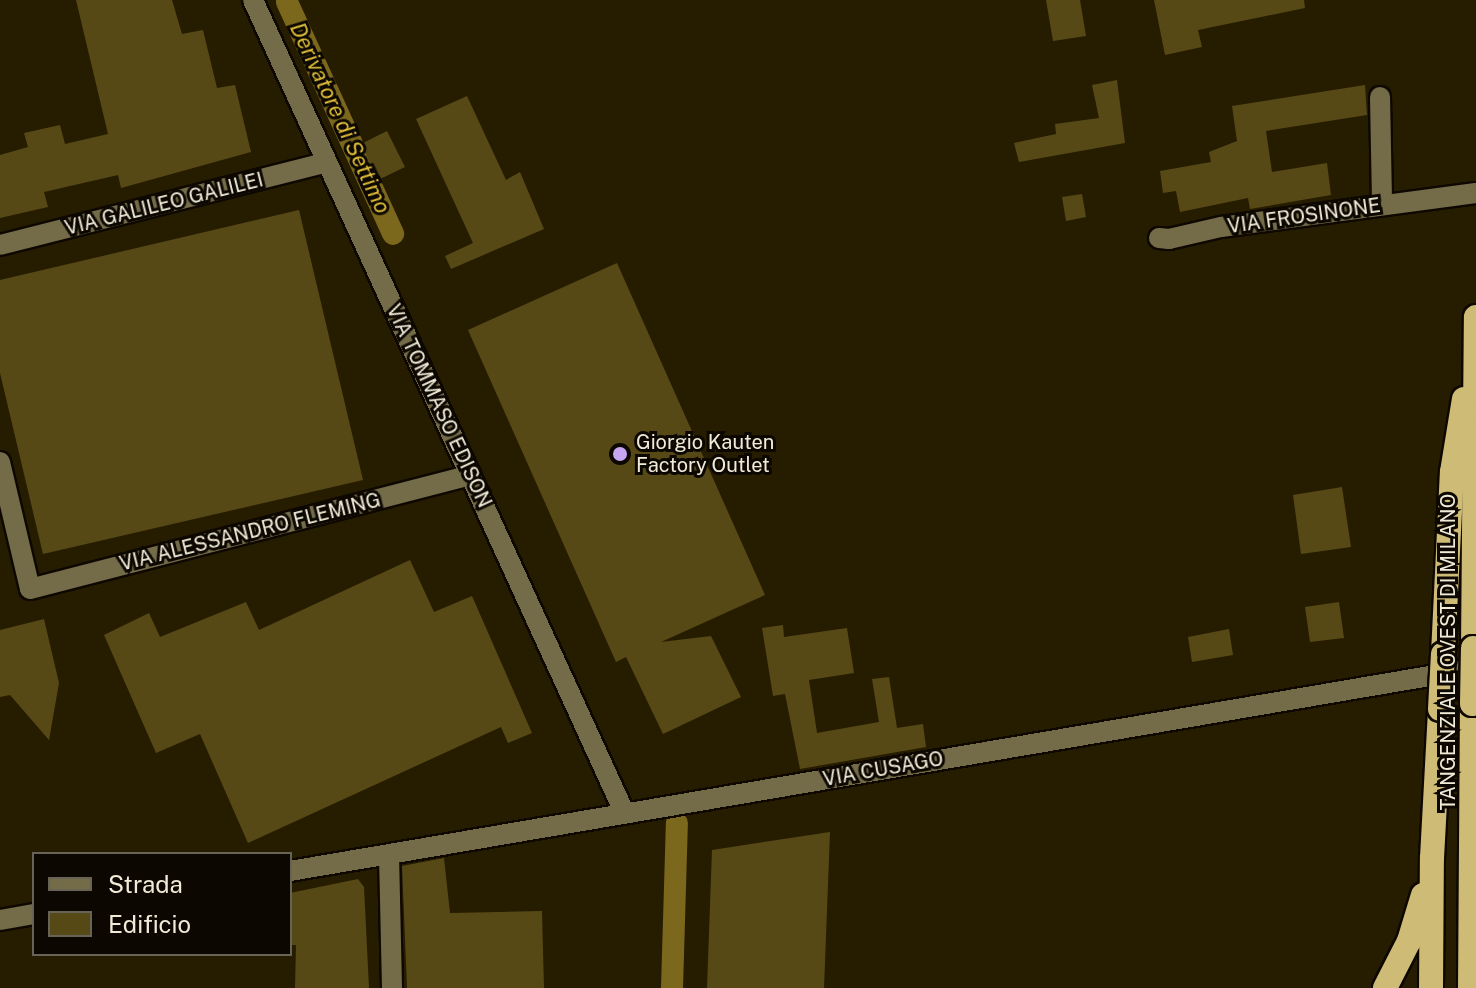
<!DOCTYPE html>
<style>
body{margin:0}
#map{position:relative;width:1476px;height:988px;overflow:hidden;background:#261d00;font-family:"Public Sans",sans-serif}
div>[style]{position:absolute}
.canal>*{height:22px;margin:-11px;padding:0 11px;transform-origin:11px;border-radius:11px;background:#7c681d}
.building>*{inset:0;background:#574916}
.roads{filter:drop-shadow(2px 0 #0e0800) drop-shadow(-2px 0 #0e0800) drop-shadow(0 2px #0e0800) drop-shadow(0 -2px #0e0800)}
.minor>*{height:20px;margin:-10px;padding:0 10px;transform-origin:10px;border-radius:10px;background:#746b49}
.highway>*{height:24px;margin:-12px;padding:0 12px;transform-origin:12px;border-radius:12px;background:#cebb76}
.bridges{filter:drop-shadow(2px 0 #0e0800) drop-shadow(-2px 0 #0e0800) drop-shadow(0 2px #0e0800) drop-shadow(0 -2px #0e0800)}
.highway-bridge>*{height:24px;margin:-12px;padding:0 12px;transform-origin:12px;border-radius:12px;background:#cebb76}
.dots>*{width:22px;height:22px;translate:-50% -50%;box-sizing:border-box;border:4px solid #0c0801;border-radius:50%}
span{translate:-50% -50%;white-space:nowrap;text-align:center;line-height:1.15;-webkit-text-stroke:6px #0c0801;paint-order:stroke}
.street-label{font-size:20px;color:#f0ebd8}
.poi-label{font-size:20px;color:#f0ebd8}
.left{translate:0 -50%;text-align:left}
.water-label{font-size:22px;color:#e0be38;font-style:italic}
.legend{position:absolute;left:32px;top:852px;width:260px;height:104px;box-sizing:border-box;background:#0c0801;border:2px solid #676357;margin:0;padding:10px 14px;list-style:none;font-size:24px;color:#f0ebd8}
.legend li{display:flex;align-items:center;gap:16px;height:40px}
.legend b{width:40px;border:2px solid #676357}
</style>
<div id="map">
<div class="canal">
<i style="left:287px;top:2px;width:255px;rotate:65.4deg"></i>
<i style="left:672px;top:988px;width:165px;rotate:-88.3deg"></i>
</div>
<div class="building">
<i style="clip-path:polygon(76px 0,172px 0,182px 34px,203px 30px,217px 88px,235px 85px,251px 152px,121px 188px,118px 175px,44px 192px,48px 207px,0 218px,0 155px,28px 147px,24px 133px,60px 125px,65px 144px,108px 134px)"></i>
<i style="clip-path:polygon(1046px 0,1080px 0,1086px 36px,1053px 41px)"></i>
<i style="clip-path:polygon(1154px 0,1304px 0,1305px 8px,1198px 30px,1202px 47px,1165px 55px)"></i>
<i style="clip-path:polygon(1117px 80px,1125px 143px,1019px 162px,1014px 143px,1056px 134px,1055px 124px,1099px 118px,1092px 85px)"></i>
<i style="clip-path:polygon(1365px 85px,1367px 115px,1266px 131px,1272px 172px,1327px 163px,1331px 195px,1250px 209px,1248px 198px,1180px 212px,1176px 191px,1163px 193px,1160px 171px,1211px 162px,1209px 152px,1237px 141px,1232px 106px)"></i>
<i style="clip-path:polygon(467px 96px,506px 180px,520px 172px,544px 229px,451px 269px,445px 256px,473px 243px,416px 119px)"></i>
<i style="clip-path:polygon(387px 131px,405px 167px,378px 180px,361px 144px)"></i>
<i style="clip-path:polygon(1082px 194px,1086px 217px,1066px 221px,1062px 197px)"></i>
<i style="clip-path:polygon(299px 210px,363px 480px,43px 554px,0 373px,0 280px)"></i>
<i style="clip-path:polygon(617px 263px,765px 595px,661px 642px,711px 636px,741px 697px,663px 734px,626px 657px,616px 662px,468px 330px)"></i>
<i style="clip-path:polygon(1342px 487px,1351px 547px,1301px 554px,1293px 495px)"></i>
<i style="clip-path:polygon(410px 560px,434px 612px,472px 596px,532px 733px,508px 743px,501px 727px,248px 843px,200px 734px,156px 753px,104px 635px,149px 613px,160px 637px,246px 602px,259px 630px)"></i>
<i style="clip-path:polygon(1339px 602px,1344px 638px,1310px 642px,1305px 607px)"></i>
<i style="clip-path:polygon(44px 619px,59px 683px,49px 740px,10px 695px,0 697px,0 630px)"></i>
<i style="clip-path:polygon(783px 625px,784px 637px,847px 628px,854px 673px,809px 680px,817px 733px,879px 722px,872px 679px,889px 677px,897px 728px,923px 724px,926px 747px,800px 769px,785px 694px,773px 696px,762px 628px)"></i>
<i style="clip-path:polygon(1229px 629px,1233px 655px,1192px 662px,1188px 637px)"></i>
<i style="clip-path:polygon(830px 832px,824px 988px,707px 988px,712px 850px)"></i>
<i style="clip-path:polygon(444px 858px,450px 913px,542px 911px,544px 988px,407px 988px,402px 866px)"></i>
<i style="clip-path:polygon(358px 879px,364px 887px,369px 988px,295px 988px,296px 945px,290px 945px,290px 893px)"></i>
</div>
<div class="roads">
<div class="minor">
<i style="left:253px;top:0;width:893px;rotate:65.44deg"></i>
<i style="left:1380px;top:97px;width:108px;rotate:88.9deg"></i>
<i style="left:1159px;top:238px;width:10px;rotate:6deg"></i>
<i style="left:1169px;top:239px;width:53px;rotate:-13deg"></i>
<i style="left:1221px;top:227px;width:257px;rotate:-7.6deg"></i>
<i style="left:0;top:245px;width:337px;rotate:-14.2deg"></i>
<i style="left:0;top:462px;width:130px;rotate:76.7deg"></i>
<i style="left:30px;top:589px;width:455px;rotate:-14.5deg"></i>
<i style="left:389px;top:855px;width:133px;rotate:88.7deg"></i>
<i style="left:290px;top:871px;width:1203px;rotate:-9.71deg"></i>
<i style="left:0;top:920px;width:35px;rotate:-10deg"></i>
</div>
<div class="highway">
<i style="left:1473px;top:648px;width:331px;rotate:-89.5deg"></i>
<i style="left:1443px;top:654px;width:182px;rotate:-87.2deg"></i>
<i style="left:1452px;top:472px;width:74px;rotate:-80.7deg"></i>
<i style="left:1385px;top:988px;width:53px;rotate:-62.9deg"></i>
<i style="left:1409px;top:941px;width:48px;rotate:-73.1deg"></i>
<i style="left:1431px;top:988px;width:130px;rotate:-89.6deg"></i>
<i style="left:1432px;top:858px;width:149px;rotate:-86.9deg"></i>
<i style="left:1470px;top:988px;width:284px;rotate:-89.6deg"></i>
</div>
</div>
<div class="bridges">
<div class="highway-bridge">
<i style="left:1472px;top:704px;width:56px;rotate:-89deg"></i>
<i style="left:1440px;top:709px;width:55px;rotate:-86.9deg"></i>
</div>
</div>
<div class="dots">
<i style="left:620px;top:454px;background:#c6a6f0"></i>
</div>
<div class="street-label">
<span style="left:164px;top:204px;rotate:-14deg">VIA GALILEO GALILEI</span>
<span style="left:1304px;top:216px;rotate:-8deg">VIA FROSINONE</span>
<span style="left:439px;top:406px;rotate:65deg">VIA TOMMASO EDISON</span>
<span style="left:250px;top:532px;rotate:-14deg">VIA ALESSANDRO FLEMING</span>
<span style="left:1448px;top:652px;rotate:-90deg">TANGENZIALE OVEST DI MILANO</span>
<span style="left:883px;top:769px;rotate:-10deg">VIA CUSAGO</span>
</div>
<div class="poi-label">
<span class="left" style="left:636px;top:454px">Giorgio Kauten<br>Factory Outlet</span>
</div>
<div class="water-label">
<span style="left:340px;top:118px;rotate:65deg">Derivatore di Settimo</span>
</div>
<ul class="legend">
<li><b style="height:10px;background:#746b49"></b>Strada</li>
<li><b style="height:22px;background:#574916"></b>Edificio</li>
</ul>
</div>
